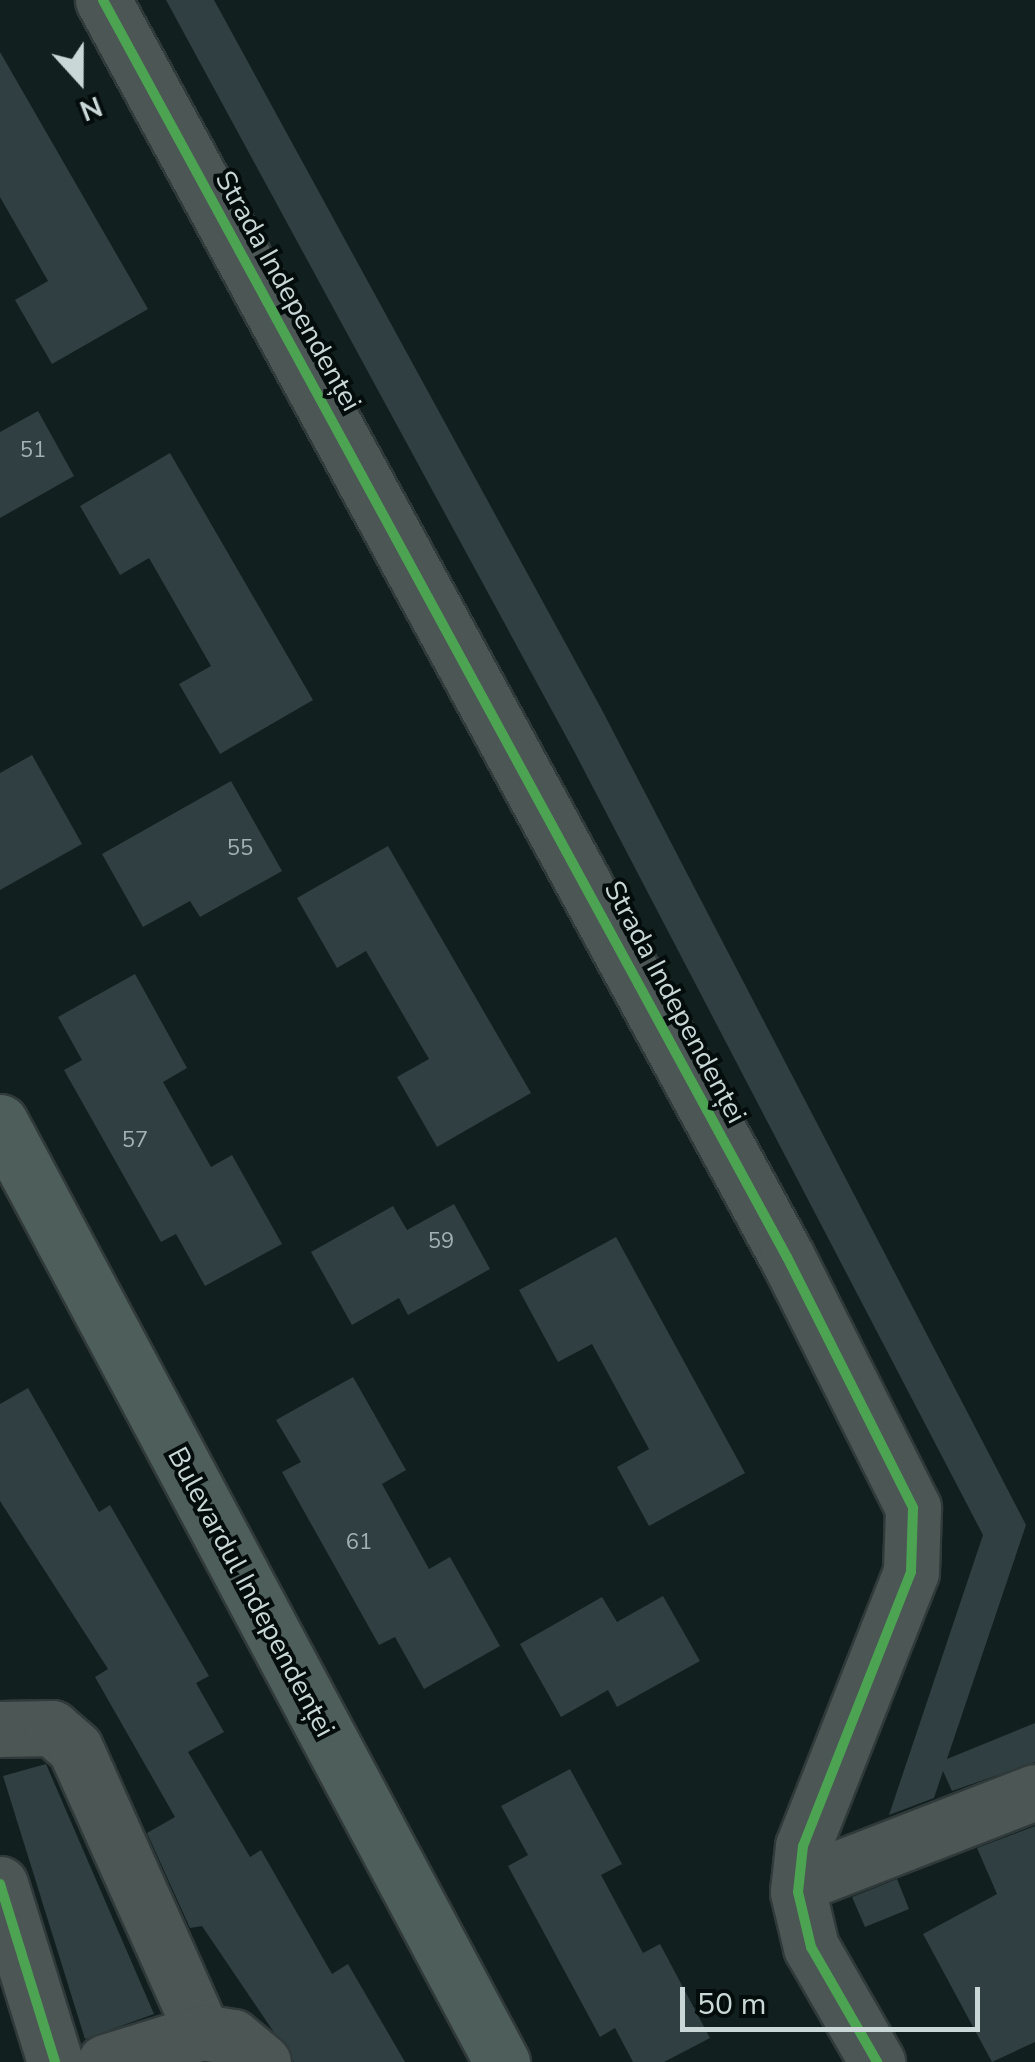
<!DOCTYPE html>
<meta charset="utf-8">
<style>
body{margin:0}
#map{position:relative;width:1035px;height:2062px;overflow:hidden;background:#121f1f;font-family:"Nunito Sans",sans-serif}
div>[style]{position:absolute}
.building>*{inset:0;background:#2f3f42}
.roads{filter:drop-shadow(2px 0 #313a3a) drop-shadow(-2px 0 #313a3a) drop-shadow(0 2px #313a3a) drop-shadow(0 -2px #313a3a)}
.minor>*{height:55px;margin:-27.5px;padding:0 27.5px;transform-origin:27.5px;border-radius:27.5px;background:#4b5655}
.major>*{height:55px;margin:-27.5px;padding:0 27.5px;transform-origin:27.5px;border-radius:27.5px;background:#4e5e5b}
.cycleway>*{height:10px;margin:-5px;padding:0 5px;transform-origin:5px;border-radius:5px;background:#4ca352}
span{translate:-50% -50%;white-space:nowrap;text-align:center;line-height:1.15;-webkit-text-stroke:8px #040c0c;paint-order:stroke}
.number-label{font-size:22px;color:#a2b1b2}
.number-label span{-webkit-text-stroke-width:0}
.street-label{font-size:28px;color:#c9d7d7}
.north{position:absolute;left:30px;top:30px;width:100px;height:100px;-webkit-text-stroke:8px #040c0c;paint-order:stroke;rotate:159deg;font-size:28px;font-weight:700;line-height:40px;text-align:center;color:#c9d7d7}
.north::after{content:'';display:block;margin:auto;width:35px;height:45px;background:#c9d7d7;clip-path:polygon(50% 0,100% 100%,50% 72%,0 100%)}
.scale{position:absolute;left:680px;top:1987px;width:300px;height:45px;box-sizing:border-box;border:5px solid #c9d7d7;border-top:0;padding-left:12px;font-size:30px;line-height:35px;white-space:nowrap;color:#c9d7d7;-webkit-text-stroke:8px #040c0c;paint-order:stroke}
</style>
<div id="map">
<div class="building">
<i style="clip-path:polygon(166px 0,214px 0,602px 710px,1026px 1525px,947px 1759px,1035px 1723px,1035px 1762px,952px 1791px,943px 1771px,934px 1798px,889px 1815px,983px 1535px,575px 753px)"></i>
<i style="clip-path:polygon(0 52px,148px 309px,52px 364px,15px 300px,48px 281px,0 197px)"></i>
<i style="clip-path:polygon(38px 411px,74px 476px,0 518px,0 432px)"></i>
<i style="clip-path:polygon(170px 453px,313px 700px,220px 754px,179px 684px,211px 666px,149px 558px,120px 575px,80px 506px)"></i>
<i style="clip-path:polygon(32px 755px,82px 844px,0 890px,0 773px)"></i>
<i style="clip-path:polygon(231px 781px,282px 871px,200px 917px,190px 901px,143px 927px,102px 854px)"></i>
<i style="clip-path:polygon(388px 846px,531px 1093px,437px 1147px,397px 1077px,429px 1059px,366px 951px,337px 968px,297px 898px)"></i>
<i style="clip-path:polygon(135px 974px,187px 1068px,163px 1082px,211px 1167px,232px 1155px,282px 1244px,205px 1286px,176px 1234px,161px 1242px,64px 1070px,82px 1060px,58px 1017px)"></i>
<i style="clip-path:polygon(454px 1204px,490px 1269px,408px 1315px,399px 1298px,352px 1325px,311px 1252px,393px 1206px,407px 1230px)"></i>
<i style="clip-path:polygon(616px 1237px,745px 1473px,649px 1526px,617px 1467px,649px 1449px,592px 1344px,558px 1362px,519px 1290px)"></i>
<i style="clip-path:polygon(353px 1377px,406px 1470px,382px 1484px,429px 1569px,450px 1557px,500px 1646px,424px 1689px,395px 1637px,379px 1645px,282px 1472px,301px 1462px,276px 1420px)"></i>
<i style="clip-path:polygon(28px 1388px,99px 1512px,110px 1505px,209px 1676px,196px 1683px,224px 1732px,188px 1752px,250px 1857px,261px 1850px,332px 1974px,348px 1964px,405px 2062px,294px 2062px,202px 1926px,190px 1928px,147px 1833px,175px 1817px,95px 1677px,108px 1669px,0 1501px,0 1404px)"></i>
<i style="clip-path:polygon(663px 1596px,700px 1661px,617px 1707px,608px 1690px,561px 1717px,520px 1644px,602px 1597px,617px 1622px)"></i>
<i style="clip-path:polygon(46px 1764px,154px 2014px,85px 2039px,3px 1776px)"></i>
<i style="clip-path:polygon(570px 1769px,622px 1864px,601px 1875px,643px 1953px,660px 1944px,710px 2038px,664px 2062px,633px 2062px,615px 2028px,600px 2037px,508px 1866px,528px 1855px,501px 1806px)"></i>
<i style="clip-path:polygon(1035px 1826px,1035px 2042px,992px 2062px,923px 1934px,997px 1894px,977px 1848px)"></i>
<i style="clip-path:polygon(897px 1879px,909px 1909px,865px 1927px,852px 1897px)"></i>
</div>
<div class="roads">
<div class="minor">
<i style="left:103px;top:0;width:1431px;rotate:61.45deg"></i>
<i style="left:787px;top:1257px;width:281px;rotate:63.3deg"></i>
<i style="left:913px;top:1508px;width:64px;rotate:91.8deg"></i>
<i style="left:911px;top:1572px;width:295px;rotate:111.5deg"></i>
<i style="left:803px;top:1846px;width:46px;rotate:96.2deg"></i>
<i style="left:798px;top:1892px;width:57px;rotate:76.7deg"></i>
<i style="left:811px;top:1947px;width:133px;rotate:60.1deg"></i>
<i style="left:0;top:1729px;width:52px;rotate:-1.1deg"></i>
<i style="left:52px;top:1728px;width:30px;rotate:41deg"></i>
<i style="left:75px;top:1748px;width:311px;rotate:65.9deg"></i>
<i style="left:0;top:1884px;width:186px;rotate:72.8deg"></i>
<i style="left:799px;top:1884px;width:253px;rotate:-21.3deg"></i>
<i style="left:105px;top:2062px;width:102px;rotate:-17.2deg"></i>
<i style="left:202px;top:2032px;width:31px;rotate:9deg"></i>
<i style="left:233px;top:2037px;width:39px;rotate:40deg"></i>
</div>
<div class="major">
<i style="left:0;top:1122px;width:1066px;rotate:61.9deg"></i>
</div>
</div>
<div class="cycleway">
<i style="left:103px;top:0;width:1431px;rotate:61.45deg"></i>
<i style="left:787px;top:1257px;width:281px;rotate:63.3deg"></i>
<i style="left:913px;top:1508px;width:64px;rotate:91.8deg"></i>
<i style="left:911px;top:1572px;width:295px;rotate:111.5deg"></i>
<i style="left:803px;top:1846px;width:46px;rotate:96.2deg"></i>
<i style="left:798px;top:1892px;width:57px;rotate:76.7deg"></i>
<i style="left:811px;top:1947px;width:133px;rotate:60.1deg"></i>
<i style="left:0;top:1884px;width:186px;rotate:72.8deg"></i>
</div>
<div class="number-label">
<span style="left:33px;top:451px">51</span>
<span style="left:240px;top:849px">55</span>
<span style="left:135px;top:1141px">57</span>
<span style="left:441px;top:1242px">59</span>
<span style="left:359px;top:1543px">61</span>
</div>
<div class="street-label">
<span style="left:288px;top:291px;rotate:61deg">Strada Independenței</span>
<span style="left:675px;top:1002px;rotate:62deg">Strada Independenței</span>
<span style="left:251px;top:1592px;rotate:62deg">Bulevardul Independenței</span>
</div>
<div class="north">N</div>
<div class="scale">50 m</div>
</div>
